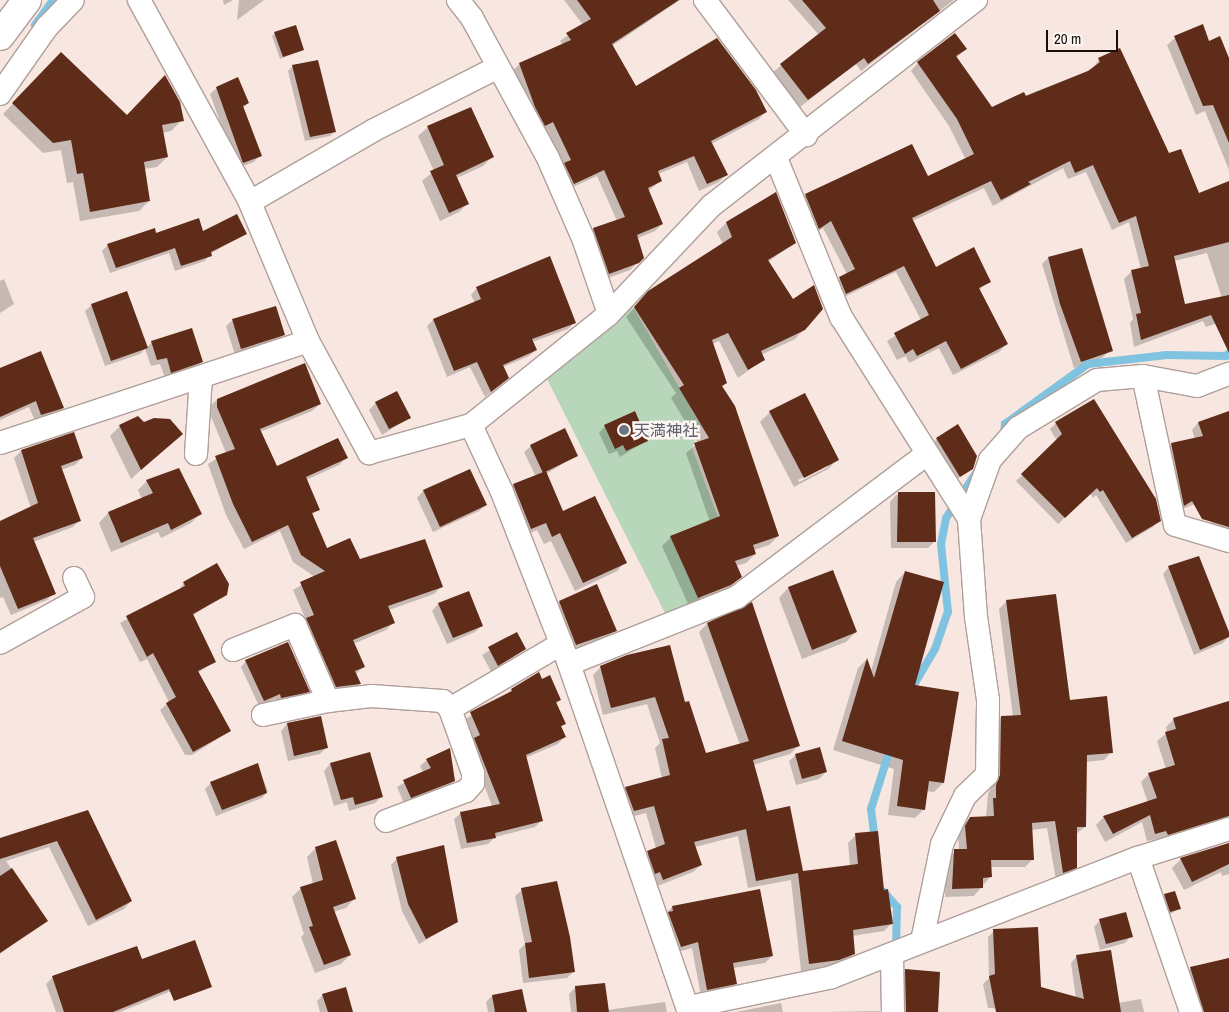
<!DOCTYPE html>
<meta charset="utf-8">
<style>
body{margin:0}
#map{position:relative;width:1229px;height:1012px;overflow:hidden;background:#f8e6e0;font-family:"Archivo Narrow","Noto Sans JP",sans-serif}
div>[style]{position:absolute}
.green>*{inset:0;background:#b8d7ba}
.shadow>*{inset:0;background:#0003}
.stream>*{height:8px;margin:-4px;padding:0 4px;transform-origin:4px;border-radius:4px;background:#7fc3e0}
.building>*{inset:0;background:#5f2c19}
.roads{filter:drop-shadow(1px 0 #af9f99) drop-shadow(-1px 0 #af9f99) drop-shadow(0 1px #af9f99) drop-shadow(0 -1px #af9f99)}
.minor>*{height:22px;margin:-11px;padding:0 11px;transform-origin:11px;border-radius:11px;background:#fff}
.tertiary>*{height:28px;margin:-14px;padding:0 14px;transform-origin:14px;border-radius:14px;background:#fff}
.dots>*{width:14px;height:14px;translate:-50% -50%;box-sizing:border-box;border:2px solid #fdf6f3;border-radius:50%}
span{translate:-50% -50%;white-space:nowrap;text-align:center;line-height:1.15;-webkit-text-stroke:5px #fdf6f3;paint-order:stroke}
.worship-label{font-size:16px;color:#5b616d}
.left{translate:0 -50%;text-align:left}
.scale{position:absolute;left:1046px;top:30px;width:72px;height:22px;box-sizing:border-box;border:2px solid #150f0d;border-top:0;padding-left:6px;font-size:15px;line-height:18px;white-space:nowrap;color:#150f0d;-webkit-text-stroke:4px #fdf6f3;paint-order:stroke}
</style>
<div id="map">
<div class="green">
<i style="clip-path:polygon(631px 303px,701px 426px,692px 448px,718px 517px,674px 534px,705px 610px,670px 623px,541px 367px)"></i>
</div>
<div class="shadow">
<i style="clip-path:polygon(223px 0,233px 0,224px 5px)"></i>
<i style="clip-path:polygon(239px 0,264px 0,237px 20px)"></i>
<i style="clip-path:polygon(564px 0,680px 0,612px 46px,635px 88px,766px 111px,759px 119px,711px 144px,726px 175px,719px 182px,699px 191px,687px 162px,658px 174px,661px 181px,648px 191px,662px 224px,655px 231px,636px 239px,643px 257px,630px 270px,602px 280px,586px 237px,594px 229px,617px 221px,597px 176px,566px 190px,558px 171px,564px 165px,546px 128px,538px 132px,512px 71px,520px 64px,563px 45px,560px 41px,583px 25px)"></i>
<i style="clip-path:polygon(788px 0,954px 0,861px 71px,856px 64px,800px 107px,773px 72px,819px 35px)"></i>
<i style="clip-path:polygon(275px 33px,303px 50px,280px 59px,272px 36px)"></i>
<i style="clip-path:polygon(1175px 38px,1209px 42px,1229px 61px,1229px 170px,1205px 111px,1196px 115px,1167px 45px)"></i>
<i style="clip-path:polygon(evenodd,966px 49px,956px 58px,991px 109px,1093px 69px,1099px 59px,1198px 194px,1229px 183px,1229px 319px,1206px 327px,1203px 321px,1134px 347px,1130px 323px,1133px 319px,1124px 279px,1132px 271px,1141px 269px,1129px 222px,1112px 230px,1086px 172px,1068px 179px,1063px 168px,993px 206px,984px 188px,912px 221px,935px 268px,989px 281px,979px 290px,1007px 344px,999px 352px,953px 375px,939px 348px,909px 363px,906px 356px,897px 360px,887px 341px,921px 320px,896px 272px,838px 300px,832px 285px,847px 274px,823px 228px,812px 235px,798px 203px,806px 195px,927px 178px,966px 160px,949px 126px,911px 71px,918px 63px,966px 49px,1207px 253px,1222px 298px,1184px 306px,1174px 261px,1207px 253px)"></i>
<i style="clip-path:polygon(61px 54px,127px 117px,181px 121px,171px 131px,162px 133px,167px 157px,157px 167px,144px 169px,149px 201px,139px 211px,80px 221px,73px 182px,67px 183px,61px 150px,43px 153px,3px 114px)"></i>
<i style="clip-path:polygon(293px 66px,335px 131px,330px 136px,305px 141px,288px 71px)"></i>
<i style="clip-path:polygon(217px 88px,248px 103px,243px 108px,260px 155px,254px 162px,237px 168px,210px 94px)"></i>
<i style="clip-path:polygon(470px 108px,492px 157px,483px 166px,457px 178px,468px 203px,459px 212px,440px 221px,422px 181px,434px 171px,418px 136px,427px 128px)"></i>
<i style="clip-path:polygon(775px 193px,795px 242px,768px 262px,804px 329px,795px 339px,761px 355px,764px 359px,738px 378px,719px 341px,712px 344px,721px 387px,778px 536px,769px 545px,754px 550px,755px 554px,746px 563px,736px 566px,740px 577px,731px 586px,720px 594px,689px 606px,662px 546px,671px 537px,710px 522px,686px 453px,698px 443px,671px 398px,676px 393px,626px 317px,649px 292px,723px 244px,717px 232px,726px 223px)"></i>
<i style="clip-path:polygon(203px 232px,245px 234px,210px 254px,205px 261px,175px 271px,169px 253px,110px 273px,102px 251px,108px 245px,155px 235px)"></i>
<i style="clip-path:polygon(1048px 258px,1109px 351px,1102px 358px,1074px 368px,1042px 264px)"></i>
<i style="clip-path:polygon(4px 279px,14px 304px,0 313px,0 281px)"></i>
<i style="clip-path:polygon(477px 288px,574px 323px,568px 329px,532px 342px,536px 350px,529px 356px,503px 367px,501px 384px,485px 397px,470px 367px,447px 377px,427px 326px,433px 320px,475px 303px,471px 295px)"></i>
<i style="clip-path:polygon(92px 305px,146px 348px,152px 342px,201px 362px,195px 368px,165px 378px,160px 364px,151px 366px,145px 349px,140px 354px,105px 366px,85px 311px)"></i>
<i style="clip-path:polygon(233px 320px,283px 335px,277px 341px,235px 355px,226px 326px)"></i>
<i style="clip-path:polygon(304px 365px,320px 404px,312px 411px,260px 432px,276px 467px,346px 458px,339px 465px,306px 480px,318px 509px,312px 515px,327px 549px,441px 587px,434px 594px,389px 610px,394px 622px,386px 630px,353px 644px,363px 667px,355px 675px,359px 684px,352px 691px,329px 694px,299px 627px,306px 620px,293px 590px,315px 577px,293px 562px,280px 531px,244px 549px,226px 515px,208px 464px,226px 453px,208px 409px,215px 401px)"></i>
<i style="clip-path:polygon(0 369px,63px 408px,57px 414px,35px 421px,29px 407px,0 420px)"></i>
<i style="clip-path:polygon(evenodd,804px 395px,838px 459px,828px 469px,794px 487px,760px 422px,770px 412px,804px 395px,828px 464px,828px 467px,799px 482px,798px 480px,828px 464px)"></i>
<i style="clip-path:polygon(376px 403px,409px 418px,382px 435px,369px 410px)"></i>
<i style="clip-path:polygon(1229px 412px,1229px 535px,1215px 531px,1202px 501px,1178px 511px,1165px 451px,1172px 444px,1195px 439px,1192px 430px,1198px 423px)"></i>
<i style="clip-path:polygon(1056px 423px,1159px 520px,1153px 527px,1126px 543px,1096px 495px,1093px 498px,1090px 493px,1058px 524px,1016px 481px,1057px 441px,1050px 429px)"></i>
<i style="clip-path:polygon(143px 424px,171px 443px,131px 479px,110px 436px,120px 426px)"></i>
<i style="clip-path:polygon(605px 426px,646px 441px,620px 457px,617px 451px,609px 454px,599px 433px)"></i>
<i style="clip-path:polygon(74px 434px,82px 458px,75px 465px,61px 470px,80px 520px,73px 527px,33px 542px,54px 593px,47px 600px,11px 615px,3px 597px,0 598px,0 522px,31px 508px,14px 458px,21px 451px)"></i>
<i style="clip-path:polygon(937px 439px,972px 468px,953px 482px,931px 445px)"></i>
<i style="clip-path:polygon(531px 446px,577px 455px,546px 474px,562px 513px,625px 562px,617px 571px,575px 591px,551px 541px,544px 544px,537px 530px,522px 537px,505px 493px,513px 485px,536px 477px,524px 452px)"></i>
<i style="clip-path:polygon(470px 470px,486px 505px,479px 511px,433px 532px,417px 498px,423px 491px)"></i>
<i style="clip-path:polygon(147px 481px,200px 514px,191px 523px,161px 538px,158px 532px,111px 552px,99px 523px,108px 513px,142px 499px,138px 490px)"></i>
<i style="clip-path:polygon(934px 493px,935px 541px,928px 548px,891px 548px,890px 502px,896px 495px)"></i>
<i style="clip-path:polygon(1169px 567px,1229px 636px,1223px 643px,1194px 655px,1163px 574px)"></i>
<i style="clip-path:polygon(833px 571px,856px 632px,846px 642px,802px 659px,779px 598px,788px 588px)"></i>
<i style="clip-path:polygon(905px 572px,913px 686px,943px 783px,934px 792px,926px 791px,924px 809px,915px 818px,888px 815px,894px 769px,833px 750px,858px 668px,866px 660px,871px 671px,896px 582px)"></i>
<i style="clip-path:polygon(184px 583px,226px 594px,192px 616px,214px 661px,198px 673px,230px 731px,192px 755px,185px 755px,160px 710px,169px 702px,147px 659px,140px 662px,120px 623px,178px 591px)"></i>
<i style="clip-path:polygon(596px 586px,615px 630px,609px 637px,569px 650px,553px 609px,559px 602px)"></i>
<i style="clip-path:polygon(468px 592px,482px 625px,475px 632px,447px 644px,432px 611px,438px 604px)"></i>
<i style="clip-path:polygon(1007px 601px,1069px 701px,1111px 752px,1104px 760px,1086px 762px,1085px 827px,1076px 834px,1076px 867px,1068px 875px,1056px 880px,1047px 828px,1031px 830px,1033px 859px,1025px 867px,990px 867px,990px 877px,974px 896px,945px 897px,947px 858px,959px 850px,958px 834px,962px 826px,970px 818px,986px 817px,988px 794px,993px 784px,994px 725px,1001px 717px,1013px 717px,999px 609px)"></i>
<i style="clip-path:polygon(707px 624px,798px 746px,790px 754px,753px 765px,766px 812px,802px 872px,850px 866px,848px 843px,856px 835px,883px 891px,892px 923px,884px 931px,852px 936px,854px 953px,846px 961px,830px 968px,801px 971px,791px 880px,748px 888px,738px 836px,695px 847px,701px 865px,693px 872px,655px 887px,640px 860px,656px 848px,646px 813px,626px 818px,618px 796px,626px 788px,662px 778px,655px 748px,660px 743px,647px 704px,603px 715px,593px 675px,601px 667px,684px 704px,705px 754px,740px 745px,699px 632px)"></i>
<i style="clip-path:polygon(516px 634px,525px 649px,491px 671px,482px 655px)"></i>
<i style="clip-path:polygon(246px 661px,308px 691px,303px 697px,276px 702px,275px 699px,259px 706px,241px 667px)"></i>
<i style="clip-path:polygon(538px 674px,560px 700px,556px 704px,564px 724px,560px 728px,564px 737px,558px 744px,525px 758px,542px 820px,535px 827px,495px 837px,488px 844px,461px 849px,454px 819px,461px 813px,492px 806px,469px 745px,473px 740px,464px 720px)"></i>
<i style="clip-path:polygon(1229px 701px,1229px 829px,1159px 842px,1158px 839px,1147px 841px,1142px 822px,1105px 842px,1096px 825px,1104px 817px,1148px 803px,1141px 782px,1149px 774px,1166px 769px,1157px 741px,1167px 733px,1166px 727px,1174px 719px)"></i>
<i style="clip-path:polygon(287px 724px,327px 747px,320px 754px,288px 761px,281px 731px)"></i>
<i style="clip-path:polygon(796px 755px,826px 772px,819px 779px,796px 785px,789px 761px)"></i>
<i style="clip-path:polygon(427px 760px,454px 781px,447px 787px,404px 803px,397px 787px,423px 772px,420px 766px)"></i>
<i style="clip-path:polygon(330px 764px,381px 797px,375px 803px,349px 811px,347px 802px,334px 806px,324px 771px)"></i>
<i style="clip-path:polygon(257px 765px,268px 791px,262px 798px,216px 816px,205px 789px,211px 783px)"></i>
<i style="clip-path:polygon(87px 812px,131px 901px,124px 909px,88px 926px,49px 847px,6px 861px,21px 883px,0 896px,0 841px)"></i>
<i style="clip-path:polygon(1229px 843px,1229px 874px,1222px 876px,1221px 872px,1184px 890px,1172px 868px,1180px 860px)"></i>
<i style="clip-path:polygon(316px 848px,354px 899px,346px 908px,333px 912px,350px 955px,341px 964px,315px 973px,301px 937px,304px 934px,292px 897px,301px 888px,313px 884px,307px 857px)"></i>
<i style="clip-path:polygon(397px 858px,457px 922px,419px 944px,402px 911px,391px 865px)"></i>
<i style="clip-path:polygon(522px 890px,573px 972px,567px 978px,523px 983px,519px 950px,525px 944px,515px 896px)"></i>
<i style="clip-path:polygon(1165px 895px,1180px 908px,1165px 917px,1159px 900px)"></i>
<i style="clip-path:polygon(672px 907px,772px 956px,765px 963px,733px 968px,736px 983px,729px 990px,701px 996px,692px 948px,674px 953px,666px 913px)"></i>
<i style="clip-path:polygon(0 920px,46px 920px,0 954px)"></i>
<i style="clip-path:polygon(1100px 920px,1131px 936px,1125px 943px,1100px 950px,1094px 927px)"></i>
<i style="clip-path:polygon(994px 931px,1040px 988px,1076px 999px,1071px 963px,1077px 956px,1118px 1003px,1141px 999px,1144px 1012px,1006px 1012px,1006px 1009px,988px 1008px,983px 984px,989px 978px,988px 937px)"></i>
<i style="clip-path:polygon(1229px 958px,1229px 1012px,1194px 1012px,1182px 977px,1190px 969px)"></i>
<i style="clip-path:polygon(142px 961px,198px 980px,120px 1012px,56px 1012px,46px 984px,53px 977px)"></i>
<i style="clip-path:polygon(906px 971px,937px 1012px,899px 1012px,898px 978px)"></i>
<i style="clip-path:polygon(575px 988px,607px 1010px,665px 1002px,667px 1012px,571px 1012px,569px 994px)"></i>
<i style="clip-path:polygon(323px 995px,352px 1012px,320px 1012px,317px 1001px)"></i>
<i style="clip-path:polygon(492px 996px,525px 1012px,488px 1012px,486px 1002px)"></i>
<i style="clip-path:polygon(781px 1003px,783px 1012px,736px 1012px)"></i>
<i style="clip-path:polygon(879px 1011px,880px 1012px,825px 1012px)"></i>
</div>
<div class="stream">
<i style="left:35px;top:25px;width:31px;rotate:-54deg"></i>
<i style="left:1004px;top:434px;width:10px;rotate:-84deg"></i>
<i style="left:1005px;top:424px;width:102px;rotate:-35.9deg"></i>
<i style="left:1088px;top:364px;width:79px;rotate:-6.6deg"></i>
<i style="left:1166px;top:355px;width:60px;rotate:1deg"></i>
<i style="left:1226px;top:356px;width:4px;rotate:-45deg"></i>
<i style="left:912px;top:688px;width:45px;rotate:-59.5deg"></i>
<i style="left:935px;top:649px;width:39px;rotate:-71deg"></i>
<i style="left:948px;top:612px;width:68px;rotate:-95.9deg"></i>
<i style="left:941px;top:544px;width:26px;rotate:-79deg"></i>
<i style="left:946px;top:518px;width:54px;rotate:-56.3deg"></i>
<i style="left:875px;top:841px;width:32px;rotate:-97deg"></i>
<i style="left:871px;top:809px;width:66px;rotate:-72.4deg"></i>
<i style="left:884px;top:892px;width:20px;rotate:49deg"></i>
<i style="left:897px;top:907px;width:41px;rotate:91.4deg"></i>
</div>
<div class="building">
<i style="clip-path:polygon(577px 0,679px 0,612px 44px,636px 86px,717px 38px,756px 90px,767px 112px,711px 141px,728px 175px,707px 184px,694px 156px,658px 171px,662px 181px,648px 188px,663px 224px,637px 235px,644px 258px,639px 263px,609px 274px,593px 228px,625px 217px,604px 170px,574px 184px,564px 163px,571px 160px,553px 122px,545px 126px,535px 107px,519px 63px,571px 40px,566px 33px,591px 19px)"></i>
<i style="clip-path:polygon(802px 0,933px 0,940px 11px,868px 64px,864px 58px,808px 100px,780px 64px,826px 28px)"></i>
<i style="clip-path:polygon(1203px 24px,1209px 41px,1220px 36px,1229px 58px,1229px 143px,1213px 105px,1203px 106px,1174px 36px)"></i>
<i style="clip-path:polygon(296px 25px,304px 50px,283px 57px,274px 32px)"></i>
<i style="clip-path:polygon(955px 33px,967px 49px,956px 56px,992px 107px,1024px 92px,1026px 96px,1088px 71px,1100px 62px,1098px 58px,1120px 48px,1169px 153px,1181px 149px,1199px 193px,1229px 181px,1229px 242px,1174px 256px,1185px 304px,1229px 295px,1229px 353px,1211px 315px,1141px 340px,1136px 314px,1141px 313px,1131px 270px,1149px 266px,1136px 216px,1119px 223px,1093px 165px,1075px 173px,1070px 161px,1028px 182px,1031px 184px,1001px 200px,991px 181px,912px 218px,936px 267px,974px 247px,991px 282px,979px 288px,1008px 344px,961px 369px,946px 341px,917px 356px,913px 349px,905px 354px,894px 333px,929px 315px,904px 266px,846px 294px,839px 277px,855px 269px,831px 221px,819px 229px,805px 194px,912px 144px,928px 176px,974px 154px,957px 119px,917px 62px)"></i>
<i style="clip-path:polygon(61px 52px,127px 115px,165px 75px,180px 102px,184px 121px,162px 125px,168px 157px,144px 162px,150px 201px,90px 212px,83px 173px,77px 174px,71px 140px,53px 143px,12px 103px)"></i>
<i style="clip-path:polygon(318px 60px,336px 132px,310px 137px,292px 65px)"></i>
<i style="clip-path:polygon(238px 77px,249px 103px,243px 106px,262px 156px,243px 163px,216px 87px)"></i>
<i style="clip-path:polygon(471px 107px,494px 157px,456px 175px,469px 204px,449px 213px,430px 171px,444px 165px,427px 126px)"></i>
<i style="clip-path:polygon(776px 192px,796px 243px,768px 260px,793px 299px,814px 285px,823px 309px,805px 330px,761px 351px,765px 360px,748px 370px,728px 333px,712px 340px,727px 383px,722px 386px,735px 406px,779px 536px,753px 545px,756px 554px,735px 561px,742px 577px,731px 585px,698px 598px,670px 536px,720px 516px,694px 443px,709px 438px,679px 388px,684px 385px,634px 307px,648px 291px,732px 237px,726px 222px)"></i>
<i style="clip-path:polygon(237px 214px,247px 234px,211px 252px,212px 256px,181px 266px,175px 248px,116px 268px,107px 244px,155px 228px,156px 233px,199px 218px,203px 231px)"></i>
<i style="clip-path:polygon(1082px 248px,1113px 351px,1081px 362px,1060px 304px,1048px 257px)"></i>
<i style="clip-path:polygon(550px 256px,576px 323px,532px 339px,537px 350px,503px 365px,509px 378px,491px 392px,477px 362px,454px 371px,433px 319px,481px 299px,476px 287px)"></i>
<i style="clip-path:polygon(127px 291px,148px 348px,111px 361px,91px 304px)"></i>
<i style="clip-path:polygon(276px 306px,285px 335px,241px 349px,232px 319px)"></i>
<i style="clip-path:polygon(192px 328px,203px 362px,171px 373px,167px 358px,157px 360px,151px 341px)"></i>
<i style="clip-path:polygon(41px 351px,64px 408px,41px 415px,36px 401px,0 417px,0 368px)"></i>
<i style="clip-path:polygon(305px 363px,321px 404px,260px 429px,277px 466px,338px 438px,348px 458px,306px 477px,320px 510px,312px 513px,327px 548px,350px 538px,360px 559px,425px 539px,443px 587px,388px 606px,395px 623px,353px 640px,365px 667px,355px 671px,361px 684px,336px 687px,306px 618px,314px 615px,300px 582px,325px 571px,301px 555px,288px 525px,252px 542px,233px 504px,215px 456px,235px 449px,217px 407px,217px 399px)"></i>
<i style="clip-path:polygon(397px 391px,411px 418px,389px 429px,375px 402px)"></i>
<i style="clip-path:polygon(805px 393px,839px 460px,804px 478px,769px 411px)"></i>
<i style="clip-path:polygon(1094px 399px,1156px 499px,1161px 521px,1132px 538px,1103px 490px,1100px 492px,1097px 488px,1065px 518px,1021px 474px,1062px 434px,1055px 422px)"></i>
<i style="clip-path:polygon(635px 411px,648px 441px,626px 451px,623px 445px,615px 449px,604px 425px)"></i>
<i style="clip-path:polygon(1229px 411px,1229px 527px,1202px 519px,1192px 501px,1184px 506px,1171px 443px,1203px 436px,1198px 422px)"></i>
<i style="clip-path:polygon(138px 416px,144px 422px,154px 418px,170px 419px,183px 434px,141px 470px,119px 425px)"></i>
<i style="clip-path:polygon(958px 424px,977px 456px,973px 469px,960px 477px,936px 438px)"></i>
<i style="clip-path:polygon(565px 428px,578px 456px,543px 473px,530px 445px)"></i>
<i style="clip-path:polygon(74px 432px,83px 458px,61px 466px,81px 521px,33px 538px,56px 594px,18px 609px,0 566px,0 521px,38px 503px,21px 450px)"></i>
<i style="clip-path:polygon(179px 468px,202px 514px,171px 530px,168px 523px,121px 543px,108px 512px,153px 493px,146px 480px)"></i>
<i style="clip-path:polygon(470px 469px,487px 505px,440px 527px,423px 490px)"></i>
<i style="clip-path:polygon(546px 471px,563px 511px,595px 496px,627px 563px,583px 583px,560px 533px,552px 537px,546px 523px,531px 529px,513px 484px)"></i>
<i style="clip-path:polygon(898px 492px,935px 492px,936px 542px,897px 542px)"></i>
<i style="clip-path:polygon(1199px 556px,1229px 632px,1229px 637px,1200px 650px,1168px 566px)"></i>
<i style="clip-path:polygon(217px 563px,229px 584px,227px 595px,193px 614px,216px 662px,198px 671px,231px 731px,193px 752px,166px 703px,176px 697px,153px 653px,147px 657px,126px 616px,185px 586px,183px 582px)"></i>
<i style="clip-path:polygon(833px 570px,857px 632px,812px 650px,788px 587px)"></i>
<i style="clip-path:polygon(905px 571px,944px 582px,915px 685px,959px 692px,944px 783px,929px 781px,925px 810px,897px 806px,903px 760px,842px 741px,867px 658px,874px 678px)"></i>
<i style="clip-path:polygon(597px 584px,617px 631px,576px 645px,559px 601px)"></i>
<i style="clip-path:polygon(469px 591px,483px 626px,453px 638px,438px 603px)"></i>
<i style="clip-path:polygon(1056px 594px,1070px 700px,1107px 696px,1113px 753px,1087px 755px,1086px 827px,1077px 827px,1077px 868px,1063px 873px,1055px 821px,1032px 823px,1034px 860px,991px 860px,992px 877px,983px 878px,983px 888px,952px 889px,954px 849px,967px 849px,965px 826px,970px 817px,994px 816px,993px 798px,996px 798px,996px 785px,1000px 775px,1001px 716px,1021px 715px,1006px 600px)"></i>
<i style="clip-path:polygon(752px 602px,800px 746px,753px 760px,767px 811px,790px 806px,803px 871px,858px 864px,855px 833px,878px 831px,884px 890px,888px 889px,893px 924px,853px 930px,855px 954px,839px 960px,809px 964px,798px 873px,756px 881px,746px 829px,694px 842px,702px 865px,663px 880px,660px 872px,655px 874px,647px 851px,665px 844px,654px 806px,634px 811px,625px 787px,670px 775px,662px 739px,669px 738px,655px 697px,611px 708px,600px 666px,627px 655px,670px 645px,685px 702px,689px 701px,706px 753px,749px 741px,707px 623px)"></i>
<i style="clip-path:polygon(517px 632px,526px 649px,498px 666px,488px 647px)"></i>
<i style="clip-path:polygon(288px 642px,310px 692px,281px 698px,280px 694px,264px 701px,245px 660px)"></i>
<i style="clip-path:polygon(539px 672px,542px 679px,550px 675px,561px 700px,556px 702px,566px 724px,561px 726px,566px 737px,526px 755px,543px 821px,495px 833px,496px 838px,467px 843px,460px 812px,500px 804px,474px 738px,480px 735px,470px 712px,512px 691px,511px 689px)"></i>
<i style="clip-path:polygon(1229px 701px,1229px 816px,1168px 835px,1166px 831px,1155px 834px,1150px 815px,1113px 834px,1103px 816px,1157px 798px,1148px 773px,1175px 765px,1165px 732px,1176px 729px,1173px 718px)"></i>
<i style="clip-path:polygon(321px 716px,328px 748px,294px 756px,287px 723px)"></i>
<i style="clip-path:polygon(820px 747px,827px 772px,802px 779px,795px 754px)"></i>
<i style="clip-path:polygon(450px 748px,455px 781px,411px 798px,403px 780px,431px 768px,426px 759px)"></i>
<i style="clip-path:polygon(370px 752px,383px 797px,355px 805px,353px 797px,341px 800px,330px 763px)"></i>
<i style="clip-path:polygon(258px 763px,267px 793px,222px 810px,210px 782px)"></i>
<i style="clip-path:polygon(88px 810px,132px 901px,96px 920px,57px 841px,0 859px,0 838px)"></i>
<i style="clip-path:polygon(336px 840px,356px 899px,333px 907px,351px 955px,324px 965px,309px 927px,313px 926px,300px 887px,323px 880px,315px 847px)"></i>
<i style="clip-path:polygon(1229px 843px,1229px 864px,1192px 882px,1180px 858px)"></i>
<i style="clip-path:polygon(444px 845px,458px 922px,426px 939px,408px 904px,396px 857px)"></i>
<i style="clip-path:polygon(12px 868px,48px 921px,0 953px,0 876px)"></i>
<i style="clip-path:polygon(557px 881px,570px 937px,575px 972px,529px 978px,525px 943px,532px 942px,521px 888px)"></i>
<i style="clip-path:polygon(760px 889px,773px 956px,733px 963px,737px 984px,707px 990px,698px 942px,681px 947px,668px 912px,673px 911px,672px 906px)"></i>
<i style="clip-path:polygon(1175px 891px,1181px 909px,1170px 912px,1164px 894px)"></i>
<i style="clip-path:polygon(1126px 912px,1133px 937px,1106px 944px,1099px 919px)"></i>
<i style="clip-path:polygon(1038px 927px,1041px 987px,1084px 999px,1076px 955px,1111px 950px,1121px 1012px,996px 1012px,989px 976px,995px 974px,993px 929px)"></i>
<i style="clip-path:polygon(195px 940px,212px 987px,174px 1001px,169px 989px,113px 1012px,64px 1012px,52px 976px,137px 946px,142px 959px)"></i>
<i style="clip-path:polygon(1229px 958px,1229px 1012px,1204px 1012px,1190px 967px)"></i>
<i style="clip-path:polygon(905px 969px,940px 972px,938px 1012px,906px 1012px)"></i>
<i style="clip-path:polygon(605px 983px,609px 1012px,577px 1012px,575px 986px)"></i>
<i style="clip-path:polygon(346px 987px,353px 1012px,328px 1012px,322px 994px)"></i>
<i style="clip-path:polygon(522px 989px,527px 1012px,495px 1012px,492px 995px)"></i>
</div>
<div class="roads">
<div class="minor">
<i style="left:139px;top:0;width:226px;rotate:61.2deg"></i>
<i style="left:248px;top:198px;width:155px;rotate:67.2deg"></i>
<i style="left:308px;top:341px;width:128px;rotate:61.4deg"></i>
<i style="left:369px;top:453px;width:106px;rotate:-15.4deg"></i>
<i style="left:471px;top:425px;width:177px;rotate:-38.8deg"></i>
<i style="left:609px;top:314px;width:149px;rotate:-46.6deg"></i>
<i style="left:711px;top:206px;width:336px;rotate:-37.9deg"></i>
<i style="left:458px;top:0;width:23px;rotate:52deg"></i>
<i style="left:472px;top:18px;width:159px;rotate:61.5deg"></i>
<i style="left:548px;top:158px;width:87px;rotate:66.4deg"></i>
<i style="left:583px;top:238px;width:80px;rotate:71.1deg"></i>
<i style="left:705px;top:0;width:169px;rotate:53.2deg"></i>
<i style="left:0;top:94px;width:82px;rotate:-55deg"></i>
<i style="left:47px;top:27px;width:37px;rotate:-46deg"></i>
<i style="left:776px;top:158px;width:172px;rotate:67.8deg"></i>
<i style="left:841px;top:317px;width:239px;rotate:57.6deg"></i>
<i style="left:250px;top:202px;width:143px;rotate:-30.1deg"></i>
<i style="left:374px;top:130px;width:139px;rotate:-26.9deg"></i>
<i style="left:1143px;top:376px;width:152px;rotate:77.9deg"></i>
<i style="left:1175px;top:525px;width:56px;rotate:16.5deg"></i>
<i style="left:471px;top:425px;width:74px;rotate:65.2deg"></i>
<i style="left:502px;top:492px;width:185px;rotate:68.7deg"></i>
<i style="left:569px;top:664px;width:368px;rotate:71deg"></i>
<i style="left:0;top:443px;width:324px;rotate:-18.3deg"></i>
<i style="left:196px;top:454px;width:77px;rotate:-86.3deg"></i>
<i style="left:0;top:643px;width:95px;rotate:-29deg"></i>
<i style="left:83px;top:597px;width:21px;rotate:-115deg"></i>
<i style="left:233px;top:650px;width:67px;rotate:-22deg"></i>
<i style="left:295px;top:625px;width:83px;rotate:66.5deg"></i>
<i style="left:569px;top:664px;width:181px;rotate:-21.7deg"></i>
<i style="left:737px;top:597px;width:238px;rotate:-37deg"></i>
<i style="left:263px;top:715px;width:66px;rotate:-12.2deg"></i>
<i style="left:328px;top:701px;width:43px;rotate:-6.6deg"></i>
<i style="left:371px;top:696px;width:72px;rotate:4deg"></i>
<i style="left:443px;top:701px;width:11px;rotate:49deg"></i>
<i style="left:386px;top:821px;width:85px;rotate:-20.6deg"></i>
<i style="left:466px;top:791px;width:11px;rotate:-49deg"></i>
<i style="left:473px;top:783px;width:10px;rotate:-90deg"></i>
<i style="left:473px;top:773px;width:68px;rotate:-109.8deg"></i>
<i style="left:450px;top:709px;width:129px;rotate:-30.4deg"></i>
<i style="left:1138px;top:858px;width:163px;rotate:71deg"></i>
<i style="left:922px;top:941px;width:99px;rotate:-78.3deg"></i>
<i style="left:942px;top:844px;width:53px;rotate:-64.4deg"></i>
<i style="left:965px;top:796px;width:30px;rotate:-44deg"></i>
<i style="left:987px;top:775px;width:75px;rotate:-89.2deg"></i>
<i style="left:988px;top:700px;width:84px;rotate:-98.2deg"></i>
<i style="left:976px;top:617px;width:98px;rotate:-94.1deg"></i>
<i style="left:969px;top:519px;width:63px;rotate:-70.4deg"></i>
<i style="left:990px;top:460px;width:43px;rotate:-48.8deg"></i>
<i style="left:1018px;top:428px;width:92px;rotate:-31.3deg"></i>
<i style="left:1097px;top:380px;width:46px;rotate:-5deg"></i>
<i style="left:1143px;top:376px;width:55px;rotate:10.5deg"></i>
<i style="left:1197px;top:386px;width:34px;rotate:-21deg"></i>
<i style="left:892px;top:956px;width:56px;rotate:89deg"></i>
<i style="left:689px;top:1007px;width:146px;rotate:-11.8deg"></i>
<i style="left:832px;top:977px;width:328px;rotate:-21.3deg"></i>
<i style="left:1138px;top:858px;width:96px;rotate:-17.7deg"></i>
</div>
<div class="tertiary">
<i style="left:0;top:36px;width:45px;rotate:-53.1deg"></i>
</div>
</div>
<div class="dots">
<i style="left:624px;top:430px;background:#6b7280"></i>
</div>
<div class="worship-label">
<span class="left" style="left:634px;top:430px">天満神社</span>
</div>
<div class="scale">20 m</div>
</div>
